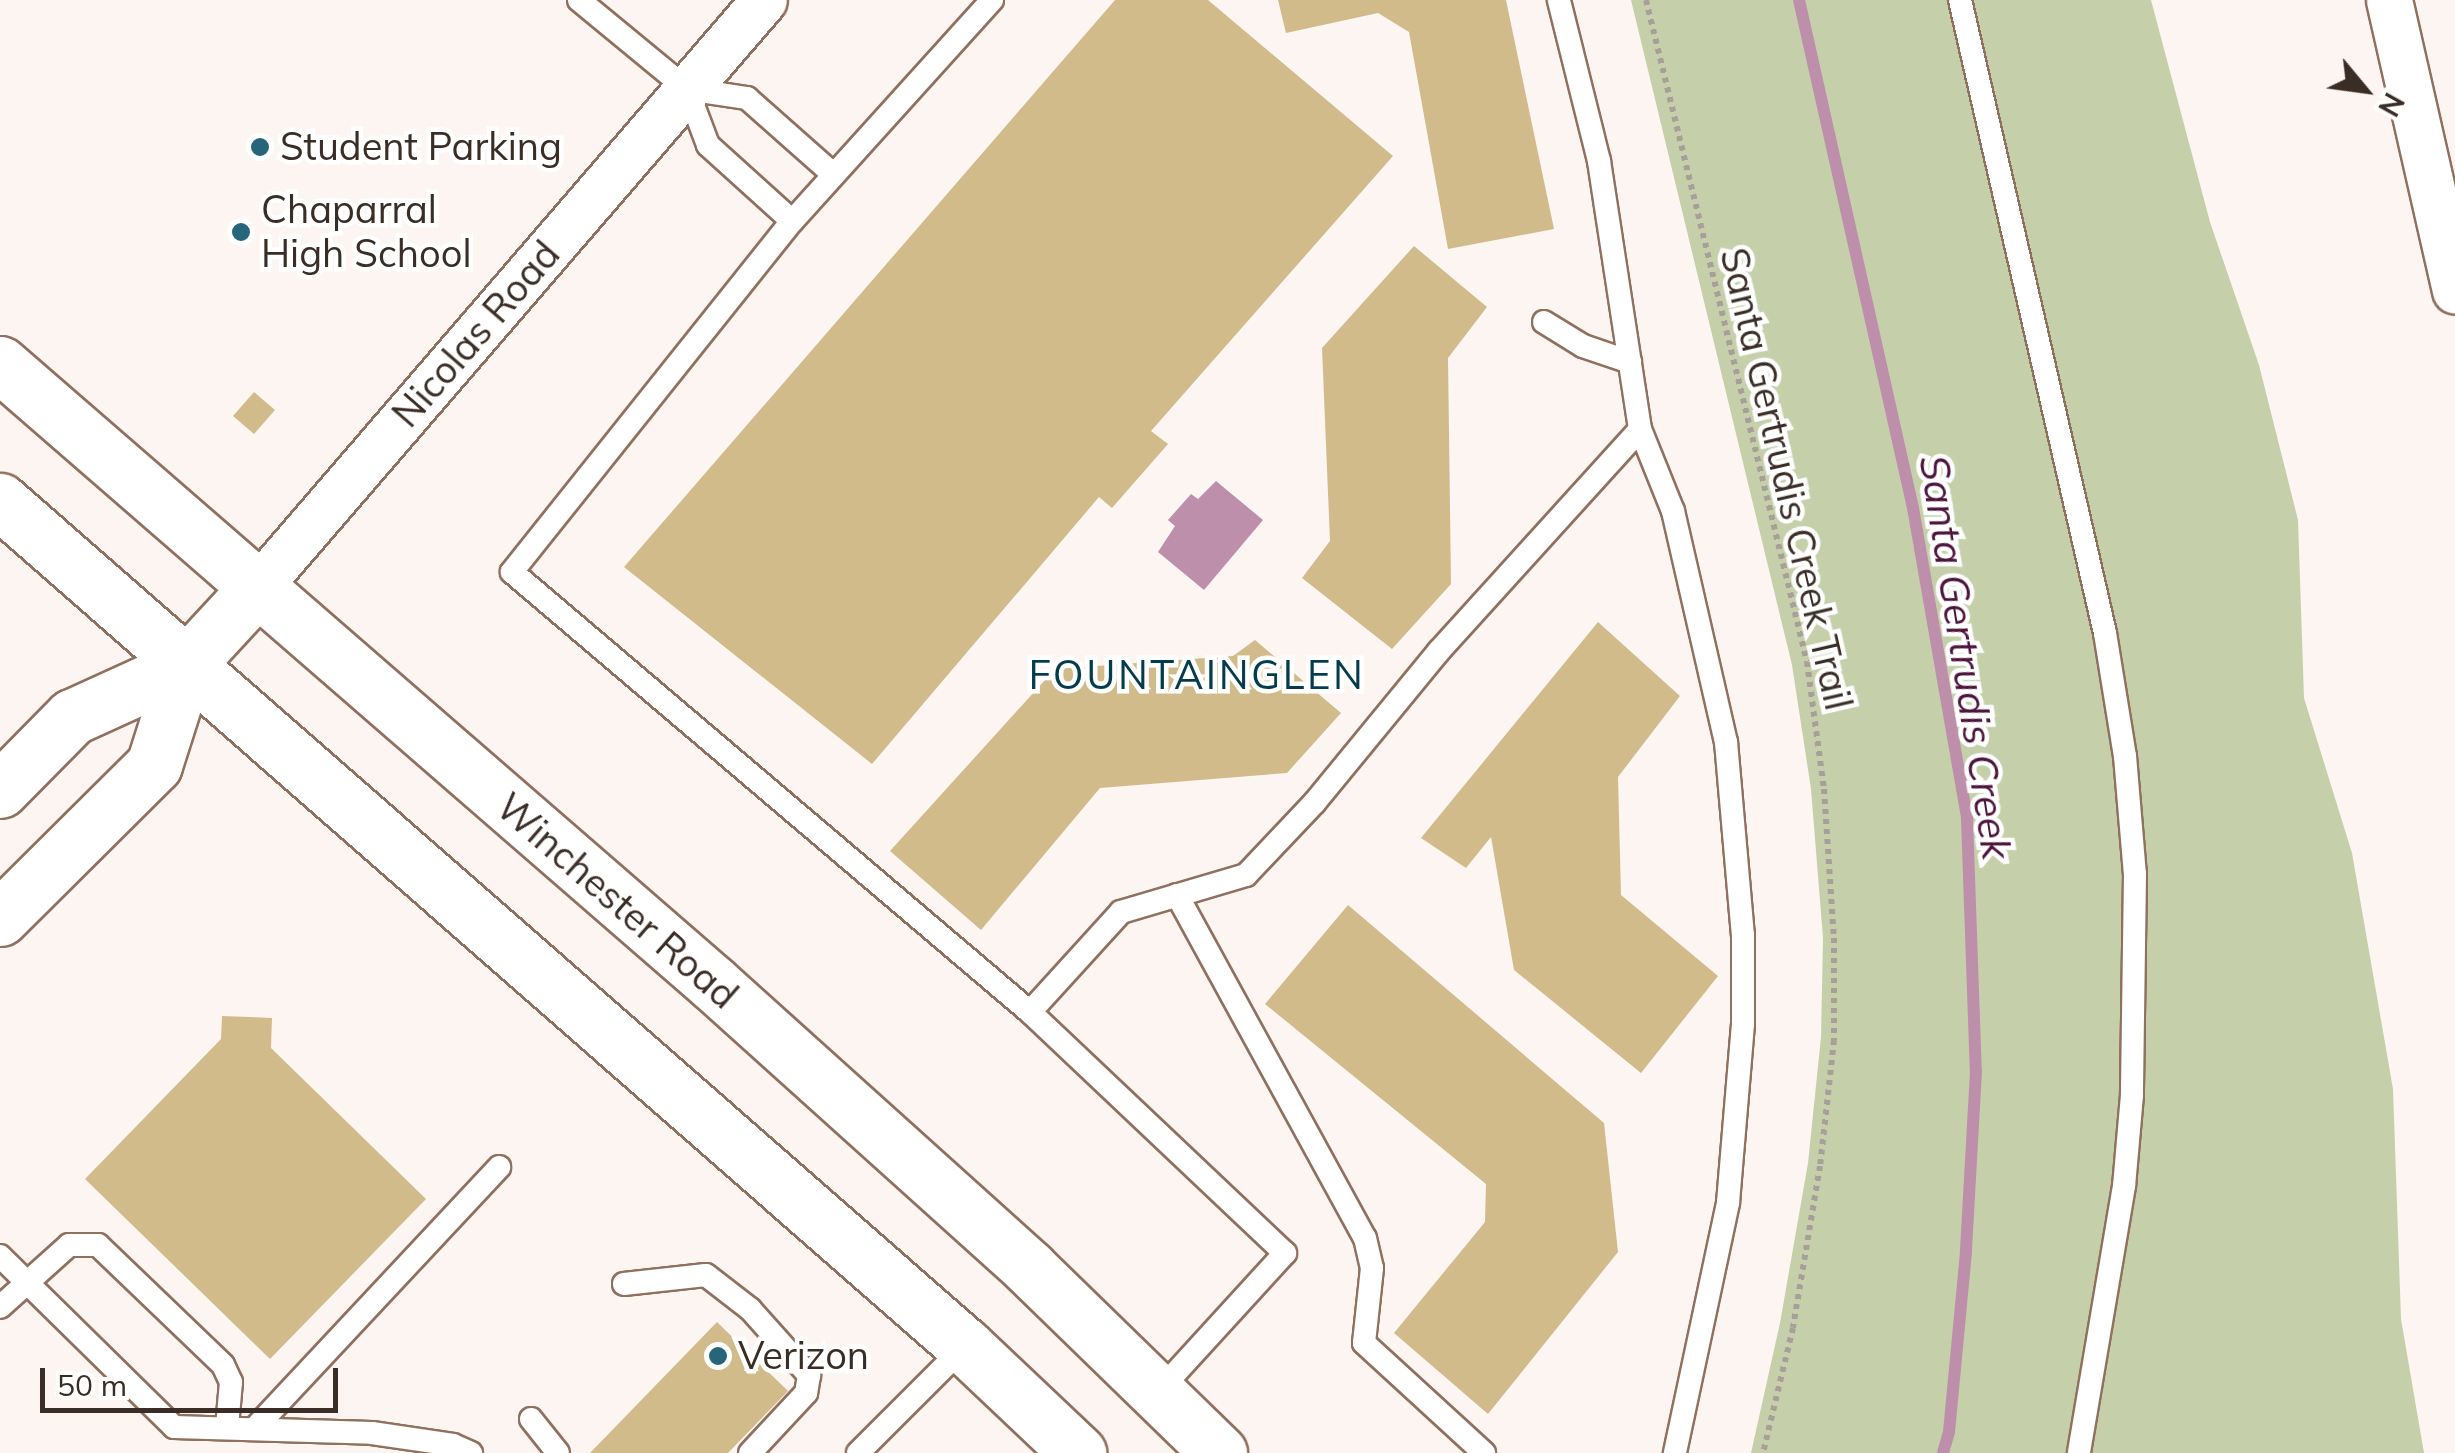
<!DOCTYPE html>
<style>
body{margin:0}
#map{position:relative;width:2455px;height:1453px;overflow:hidden;background:#fdf5f1;font-family:Mulish,sans-serif}
div>[style]{position:absolute}
.green>*{inset:0;background:#c5d0ab}
.water>*{inset:0;background:#be8fab}
.stream>*{height:12px;margin:-6px;padding:0 6px;transform-origin:6px;border-radius:6px;background:#be8fab}
.building>*{inset:0;background:#d1bb8b}
.path>*{height:6px;margin-top:-3px;transform-origin:0;background:repeating-linear-gradient(90deg,#a99f99 0 5px,transparent 0 10px)}
.roads{filter:drop-shadow(2px 0 #90705e) drop-shadow(-2px 0 #90705e) drop-shadow(0 2px #90705e) drop-shadow(0 -2px #90705e)}
.service>*{height:22px;margin:-11px;padding:0 11px;transform-origin:11px;border-radius:11px;background:#fff}
.minor>*{height:45px;margin:-22.5px;padding:0 22.5px;transform-origin:22.5px;border-radius:22.5px;background:#fff}
.secondary>*{height:55px;margin:-27.5px;padding:0 27.5px;transform-origin:27.5px;border-radius:27.5px;background:#fff}
.primary>*{height:55px;margin:-27.5px;padding:0 27.5px;transform-origin:27.5px;border-radius:27.5px;background:#fff}
.dots>*{width:28px;height:28px;translate:-50% -50%;box-sizing:border-box;border:5px solid #fff;border-radius:50%}
span{translate:-50% -50%;white-space:nowrap;text-align:center;line-height:1.15;-webkit-text-stroke:9px #fff;paint-order:stroke}
.poi-label{font-size:38px;color:#3a2d25}
.left{translate:0 -50%;text-align:left}
.street-label{font-size:38px;color:#3a2d25}
.water-label{font-size:40px;color:#4d143c;font-style:italic}
.neighbourhood-label{font-size:40px;color:#053c4d;letter-spacing:2.5px}
.north{position:absolute;left:2315px;top:40px;width:100px;height:100px;-webkit-text-stroke:8px #fff;paint-order:stroke;rotate:119deg;font-size:28px;font-weight:700;line-height:40px;text-align:center;color:#3a2d25}
.north::after{content:'';display:block;margin:auto;width:35px;height:45px;background:#3a2d25;clip-path:polygon(50% 0,100% 100%,50% 72%,0 100%)}
.scale{position:absolute;left:40px;top:1368px;width:298px;height:45px;box-sizing:border-box;border:5px solid #3a2d25;border-top:0;padding-left:12px;font-size:30px;line-height:35px;white-space:nowrap;color:#3a2d25;-webkit-text-stroke:8px #fff;paint-order:stroke}
</style>
<div id="map">
<div class="green">
<i style="clip-path:polygon(1631px 0,2151px 0,2210px 222px,2259px 365px,2298px 520px,2304px 698px,2352px 853px,2393px 1089px,2401px 1319px,2424px 1453px,1751px 1453px,1780px 1323px,1808px 1163px,1821px 1037px,1823px 938px,1811px 789px,1792px 665px)"></i>
</div>
<div class="water">
<i style="clip-path:polygon(1216px 481px,1263px 520px,1204px 590px,1158px 552px,1175px 526px,1168px 520px,1191px 494px,1198px 499px)"></i>
</div>
<div class="stream">
<i style="left:1799px;top:0;width:521px;rotate:77.35deg"></i>
<i style="left:1913px;top:508px;width:316px;rotate:80.1deg"></i>
<i style="left:1967px;top:819px;width:252px;rotate:88deg"></i>
<i style="left:1976px;top:1071px;width:181px;rotate:93.2deg"></i>
<i style="left:1966px;top:1252px;width:181px;rotate:95.4deg"></i>
<i style="left:1949px;top:1432px;width:22px;rotate:106deg"></i>
</div>
<div class="building">
<i style="clip-path:polygon(1115px 0,1208px 0,1393px 156px,1151px 431px,1168px 444px,1112px 508px,1099px 497px,872px 764px,624px 567px)"></i>
<i style="clip-path:polygon(1278px 0,1506px 0,1554px 229px,1448px 249px,1409px 32px,1378px 13px,1286px 33px)"></i>
<i style="clip-path:polygon(1414px 246px,1487px 307px,1448px 358px,1451px 584px,1392px 649px,1302px 578px,1330px 541px,1322px 348px)"></i>
<i style="clip-path:polygon(254px 392px,275px 410px,254px 434px,233px 416px)"></i>
<i style="clip-path:polygon(1598px 622px,1680px 696px,1618px 777px,1621px 895px,1718px 976px,1641px 1073px,1514px 970px,1491px 837px,1466px 868px,1421px 838px)"></i>
<i style="clip-path:polygon(1255px 640px,1341px 713px,1287px 773px,1100px 788px,981px 930px,890px 851px,1055px 669px,1233px 656px)"></i>
<i style="clip-path:polygon(1348px 905px,1604px 1123px,1618px 1252px,1488px 1414px,1394px 1333px,1485px 1222px,1486px 1184px,1265px 1004px)"></i>
<i style="clip-path:polygon(222px 1016px,272px 1018px,271px 1048px,426px 1199px,270px 1359px,85px 1179px,221px 1039px)"></i>
<i style="clip-path:polygon(717px 1322px,788px 1391px,728px 1453px,590px 1453px)"></i>
</div>
<div class="path">
<i style="left:1646px;top:0;width:681px;rotate:76.33deg"></i>
<i style="left:1807px;top:662px;width:128px;rotate:82.4deg"></i>
<i style="left:1824px;top:789px;width:149px;rotate:86.2deg"></i>
<i style="left:1834px;top:938px;width:102px;rotate:90deg"></i>
<i style="left:1834px;top:1040px;width:127px;rotate:96.3deg"></i>
<i style="left:1820px;top:1166px;width:164px;rotate:99.5deg"></i>
<i style="left:1793px;top:1328px;width:129px;rotate:103.5deg"></i>
</div>
<div class="roads">
<div class="service">
<i style="left:579px;top:0;width:140px;rotate:39.5deg"></i>
<i style="left:687px;top:89px;width:60px;rotate:69.4deg"></i>
<i style="left:708px;top:145px;width:113px;rotate:42.1deg"></i>
<i style="left:992px;top:0;width:298px;rotate:132.1deg"></i>
<i style="left:792px;top:221px;width:449px;rotate:128.6deg"></i>
<i style="left:512px;top:572px;width:680px;rotate:40.35deg"></i>
<i style="left:1030px;top:1012px;width:135px;rotate:-47.7deg"></i>
<i style="left:1121px;top:912px;width:130px;rotate:-16.5deg"></i>
<i style="left:1246px;top:875px;width:100px;rotate:-46.6deg"></i>
<i style="left:1315px;top:802px;width:195px;rotate:-50.6deg"></i>
<i style="left:1439px;top:651px;width:299px;rotate:-47.8deg"></i>
<i style="left:1640px;top:429px;width:271px;rotate:-98.7deg"></i>
<i style="left:1599px;top:161px;width:166px;rotate:-104deg"></i>
<i style="left:1960px;top:0;width:649px;rotate:77.1deg"></i>
<i style="left:2105px;top:633px;width:125px;rotate:80.8deg"></i>
<i style="left:2125px;top:756px;width:118px;rotate:85.2deg"></i>
<i style="left:2135px;top:874px;width:221px;rotate:90.8deg"></i>
<i style="left:2132px;top:1095px;width:91px;rotate:95deg"></i>
<i style="left:2124px;top:1186px;width:271px;rotate:99.6deg"></i>
<i style="left:687px;top:89px;width:61px;rotate:8.5deg"></i>
<i style="left:747px;top:98px;width:115px;rotate:41.5deg"></i>
<i style="left:1544px;top:322px;width:46px;rotate:31.6deg"></i>
<i style="left:1583px;top:346px;width:50px;rotate:18.8deg"></i>
<i style="left:1640px;top:429px;width:88px;rotate:68.1deg"></i>
<i style="left:1673px;top:511px;width:237px;rotate:77.1deg"></i>
<i style="left:1726px;top:742px;width:194px;rotate:85deg"></i>
<i style="left:1743px;top:935px;width:89px;rotate:90deg"></i>
<i style="left:1743px;top:1024px;width:180px;rotate:94.8deg"></i>
<i style="left:1728px;top:1203px;width:256px;rotate:102deg"></i>
<i style="left:1177px;top:895px;width:391px;rotate:61.3deg"></i>
<i style="left:1365px;top:1238px;width:31px;rotate:77deg"></i>
<i style="left:1372px;top:1268px;width:75px;rotate:96.1deg"></i>
<i style="left:1364px;top:1343px;width:163px;rotate:42.5deg"></i>
<i style="left:1030px;top:1012px;width:351px;rotate:43.4deg"></i>
<i style="left:1285px;top:1253px;width:190px;rotate:132.4deg"></i>
<i style="left:0;top:1256px;width:244px;rotate:44.5deg"></i>
<i style="left:174px;top:1427px;width:198px;rotate:1.7deg"></i>
<i style="left:372px;top:1433px;width:82px;rotate:8.4deg"></i>
<i style="left:453px;top:1445px;width:20px;rotate:24deg"></i>
<i style="left:624px;top:1284px;width:82px;rotate:-6.3deg"></i>
<i style="left:706px;top:1275px;width:56px;rotate:37.7deg"></i>
<i style="left:750px;top:1309px;width:89px;rotate:48.2deg"></i>
<i style="left:809px;top:1375px;width:18px;rotate:99deg"></i>
<i style="left:806px;top:1393px;width:82px;rotate:133deg"></i>
<i style="left:0;top:1307px;width:93px;rotate:-41.9deg"></i>
<i style="left:69px;top:1245px;width:29px"></i>
<i style="left:98px;top:1245px;width:173px;rotate:43.8deg"></i>
<i style="left:223px;top:1365px;width:19px;rotate:65deg"></i>
<i style="left:231px;top:1382px;width:45px;rotate:95.1deg"></i>
<i style="left:531px;top:1419px;width:43px;rotate:51.5deg"></i>
<i style="left:256px;top:1427px;width:356px;rotate:-46.9deg"></i>
<i style="left:858px;top:1453px;width:151px;rotate:-45deg"></i>
</div>
<div class="minor">
<i style="left:2389px;top:0;width:298px;rotate:77.2deg"></i>
<i style="left:257px;top:588px;width:776px;rotate:-49.23deg"></i>
</div>
<div class="secondary">
<i style="left:0;top:790px;width:103px;rotate:-45.4deg"></i>
<i style="left:72px;top:717px;width:125px;rotate:-24.5deg"></i>
<i style="left:186px;top:665px;width:105px;rotate:-47.3deg"></i>
<i style="left:0;top:918px;width:217px;rotate:-44.8deg"></i>
<i style="left:154px;top:765px;width:105px;rotate:-72.3deg"></i>
</div>
<div class="primary">
<i style="left:0;top:364px;width:946px;rotate:40.97deg"></i>
<i style="left:714px;top:984px;width:424px;rotate:42deg"></i>
<i style="left:1029px;top:1268px;width:265px;rotate:44.2deg"></i>
<i style="left:0;top:501px;width:1283px;rotate:41.21deg"></i>
<i style="left:965px;top:1346px;width:156px;rotate:43.4deg"></i>
</div>
</div>
<div class="dots">
<i style="left:260px;top:147px;background:#27657b"></i>
<i style="left:241px;top:232px;background:#27657b"></i>
<i style="left:718px;top:1356px;background:#27657b"></i>
</div>
<div class="poi-label">
<span class="left" style="left:280px;top:147px">Student Parking</span>
<span class="left" style="left:261px;top:232px">Chaparral<br>High School</span>
<span class="left" style="left:738px;top:1356px">Verizon</span>
</div>
<div class="street-label">
<span style="left:476px;top:334px;rotate:-49deg">Nicolas Road</span>
<span style="left:1786px;top:479px;rotate:77deg">Santa Gertrudis Creek Trail</span>
<span style="left:617px;top:901px;rotate:41deg">Winchester Road</span>
</div>
<div class="water-label">
<span style="left:1966px;top:657px;rotate:81deg">Santa Gertrudis Creek</span>
</div>
<div class="neighbourhood-label">
<span style="left:1197px;top:674px">FOUNTAINGLEN</span>
</div>
<div class="north">N</div>
<div class="scale">50 m</div>
</div>
